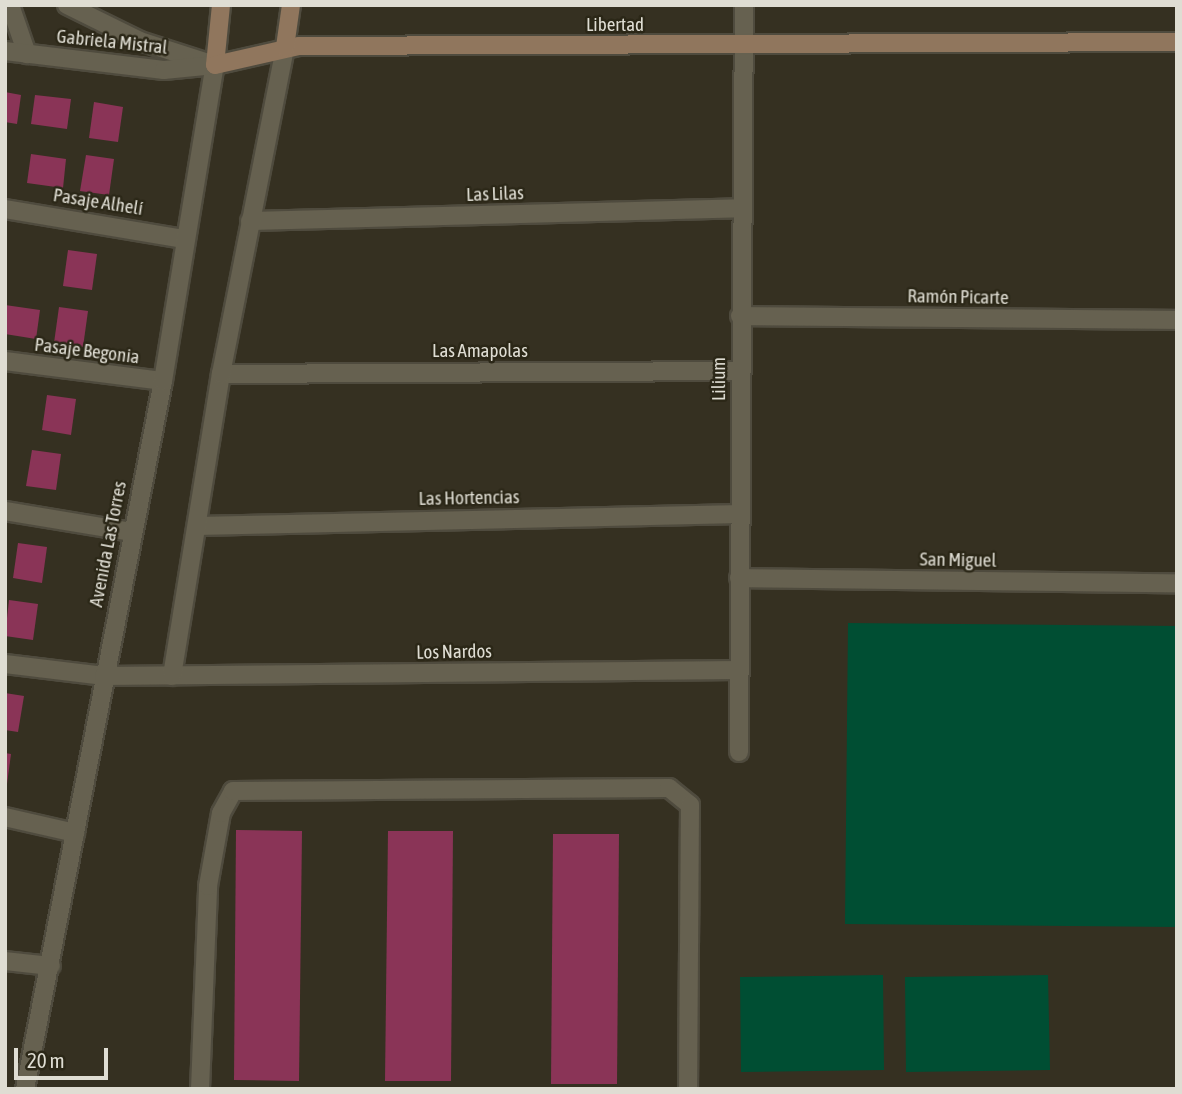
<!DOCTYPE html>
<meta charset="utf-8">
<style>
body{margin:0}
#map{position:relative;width:1182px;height:1094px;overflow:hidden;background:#353021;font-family:"Asap Condensed",sans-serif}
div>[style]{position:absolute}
.green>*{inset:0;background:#004e33}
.building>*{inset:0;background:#8a3457}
.roads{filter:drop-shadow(2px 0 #4f4b3e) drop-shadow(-2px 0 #4f4b3e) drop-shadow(0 2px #4f4b3e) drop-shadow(0 -2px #4f4b3e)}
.service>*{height:18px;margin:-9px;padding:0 9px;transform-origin:9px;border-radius:9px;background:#666150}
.minor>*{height:18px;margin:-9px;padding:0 9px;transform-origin:9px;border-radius:9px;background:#666150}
.tertiary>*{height:18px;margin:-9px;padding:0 9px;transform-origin:9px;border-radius:9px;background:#666150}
.secondary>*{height:18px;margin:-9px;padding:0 9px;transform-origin:9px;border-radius:9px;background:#90765d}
span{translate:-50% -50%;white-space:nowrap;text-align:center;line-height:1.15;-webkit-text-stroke:5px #2b2717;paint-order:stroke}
.street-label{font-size:19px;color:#dfddd3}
.frame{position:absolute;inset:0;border:7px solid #dfddd3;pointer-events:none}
.scale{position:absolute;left:14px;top:1048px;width:94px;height:32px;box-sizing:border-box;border:4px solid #dfddd3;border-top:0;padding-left:9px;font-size:21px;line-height:24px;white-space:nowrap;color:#dfddd3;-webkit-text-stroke:5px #2b2717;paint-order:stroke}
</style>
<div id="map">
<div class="green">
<i style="clip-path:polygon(848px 623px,1177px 626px,1177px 927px,845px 924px)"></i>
<i style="clip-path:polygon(883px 975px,884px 1070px,741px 1072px,740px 977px)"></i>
<i style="clip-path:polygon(1048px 975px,1050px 1070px,906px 1072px,905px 977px)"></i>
</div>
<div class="building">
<i style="clip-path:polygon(5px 92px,21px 95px,17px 124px,5px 122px)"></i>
<i style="clip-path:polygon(35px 95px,71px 99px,67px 129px,31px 124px)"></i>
<i style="clip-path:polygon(94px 102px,123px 107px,118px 142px,89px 138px)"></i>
<i style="clip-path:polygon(31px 154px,66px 159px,63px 188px,27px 183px)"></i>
<i style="clip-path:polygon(86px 155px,114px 159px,109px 195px,80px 191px)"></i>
<i style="clip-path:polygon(68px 250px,97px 254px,92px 290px,63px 286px)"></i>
<i style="clip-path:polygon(5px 305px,40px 310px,36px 339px,5px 334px)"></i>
<i style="clip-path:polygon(59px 307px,88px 311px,83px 347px,54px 343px)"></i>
<i style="clip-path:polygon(47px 395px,76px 399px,71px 435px,42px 430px)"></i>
<i style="clip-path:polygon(32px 450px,61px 454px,56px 490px,26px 486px)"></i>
<i style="clip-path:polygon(18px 543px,47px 547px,42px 583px,13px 578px)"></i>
<i style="clip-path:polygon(9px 600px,38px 604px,33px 640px,5px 636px)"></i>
<i style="clip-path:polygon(5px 693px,24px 696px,18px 732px,5px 730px)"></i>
<i style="clip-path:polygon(5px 753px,11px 754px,7px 784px,5px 784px)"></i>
<i style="clip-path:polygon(236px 830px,302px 831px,299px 1081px,234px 1080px)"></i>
<i style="clip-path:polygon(388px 831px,453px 831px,451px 1081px,385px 1081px)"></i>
<i style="clip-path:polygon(553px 834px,619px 834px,617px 1084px,551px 1084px)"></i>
</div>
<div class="roads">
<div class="service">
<i style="left:200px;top:1089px;width:203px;rotate:-87.7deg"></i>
<i style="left:208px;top:886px;width:74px;rotate:-79.9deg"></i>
<i style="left:221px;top:813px;width:25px;rotate:-61deg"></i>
<i style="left:233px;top:791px;width:436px;rotate:-0.4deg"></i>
<i style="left:669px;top:788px;width:27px;rotate:39deg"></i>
<i style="left:690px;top:805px;width:284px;rotate:90.4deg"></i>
</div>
<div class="minor">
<i style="left:5px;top:209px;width:182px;rotate:9.5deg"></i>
<i style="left:250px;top:221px;width:492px;rotate:-1.5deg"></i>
<i style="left:740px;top:316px;width:437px;rotate:0.5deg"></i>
<i style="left:5px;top:361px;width:159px;rotate:7.2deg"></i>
<i style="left:221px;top:374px;width:518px;rotate:-0.33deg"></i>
<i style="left:5px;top:511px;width:129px;rotate:9.4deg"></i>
<i style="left:197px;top:526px;width:544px;rotate:-1.26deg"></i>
<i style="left:739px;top:578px;width:438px;rotate:0.7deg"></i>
<i style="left:5px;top:664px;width:100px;rotate:6.9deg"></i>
<i style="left:104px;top:676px;width:634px;rotate:-0.54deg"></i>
<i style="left:172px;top:676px;width:306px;rotate:-80.8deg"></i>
<i style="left:221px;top:374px;width:333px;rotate:-78.9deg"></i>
<i style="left:739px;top:752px;width:747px;rotate:-89.62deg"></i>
<i style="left:5px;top:817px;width:72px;rotate:12.9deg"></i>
<i style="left:5px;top:961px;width:46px;rotate:6.2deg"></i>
<i style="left:25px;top:1089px;width:721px;rotate:-78.97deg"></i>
<i style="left:163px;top:381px;width:320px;rotate:-80.7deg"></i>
</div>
<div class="tertiary">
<i style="left:10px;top:5px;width:52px;rotate:70.9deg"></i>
<i style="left:67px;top:5px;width:81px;rotate:26.3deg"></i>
<i style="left:140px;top:41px;width:71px;rotate:17.9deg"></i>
<i style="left:5px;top:51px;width:160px;rotate:6.8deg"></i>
<i style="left:164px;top:70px;width:51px;rotate:-5.6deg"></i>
</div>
<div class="secondary">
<i style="left:221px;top:5px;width:60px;rotate:95.7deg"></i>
<i style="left:215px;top:65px;width:86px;rotate:-12.7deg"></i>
<i style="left:299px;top:46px;width:878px;rotate:-0.26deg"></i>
<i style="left:285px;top:47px;width:42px;rotate:-81.9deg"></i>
</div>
</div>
<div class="street-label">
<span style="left:615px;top:25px">Libertad</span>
<span style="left:112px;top:42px;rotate:6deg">Gabriela Mistral</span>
<span style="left:495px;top:194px;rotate:-2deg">Las Lilas</span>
<span style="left:98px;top:202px;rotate:9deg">Pasaje Alhelí</span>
<span style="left:958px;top:297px;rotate:1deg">Ramón Picarte</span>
<span style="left:87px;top:351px;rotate:7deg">Pasaje Begonia</span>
<span style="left:480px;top:351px">Las Amapolas</span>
<span style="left:719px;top:379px;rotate:-90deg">Lilium</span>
<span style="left:469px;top:498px;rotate:-1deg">Las Hortencias</span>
<span style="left:108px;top:544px;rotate:-79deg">Avenida Las Torres</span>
<span style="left:958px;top:560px;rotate:1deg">San Miguel</span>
<span style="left:454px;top:652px;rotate:-1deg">Los Nardos</span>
</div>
<div class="frame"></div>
<div class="scale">20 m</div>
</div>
